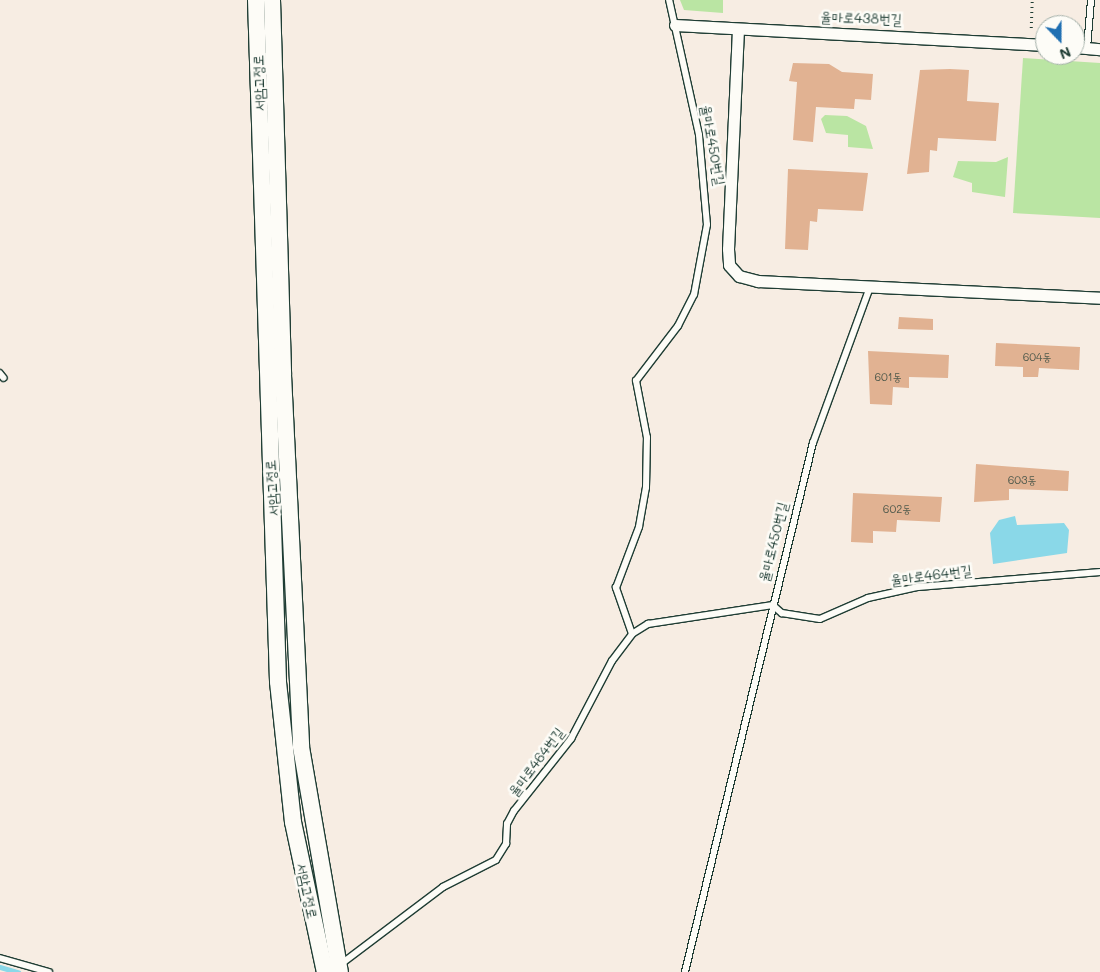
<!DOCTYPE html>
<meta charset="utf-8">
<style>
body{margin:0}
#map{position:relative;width:1100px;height:972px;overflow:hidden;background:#f7ede3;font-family:Mali,"Poor Story",sans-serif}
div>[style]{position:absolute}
.green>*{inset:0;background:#bae5a3}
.water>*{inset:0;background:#8ad8e8}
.stream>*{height:4.5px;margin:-2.25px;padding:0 2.25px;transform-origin:2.25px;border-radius:2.25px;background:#8ad8e8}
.building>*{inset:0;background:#e1b292}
.path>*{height:2.5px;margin-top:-1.25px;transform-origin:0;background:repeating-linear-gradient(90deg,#1f3d34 0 1px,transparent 0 5px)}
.roads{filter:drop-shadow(1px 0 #1f3d34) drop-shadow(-1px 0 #1f3d34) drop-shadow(0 1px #1f3d34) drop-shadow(0 -1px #1f3d34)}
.service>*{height:5.5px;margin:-2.75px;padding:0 2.75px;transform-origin:2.75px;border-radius:2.75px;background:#fdfcf7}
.minor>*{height:11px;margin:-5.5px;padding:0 5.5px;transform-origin:5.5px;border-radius:5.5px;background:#fdfcf7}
.secondary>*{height:16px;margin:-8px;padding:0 8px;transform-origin:8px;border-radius:8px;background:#fdfcf7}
span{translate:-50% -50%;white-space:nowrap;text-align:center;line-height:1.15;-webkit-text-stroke:5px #fdfcf7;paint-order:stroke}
.number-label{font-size:11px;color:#505a4c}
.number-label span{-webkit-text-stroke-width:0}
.street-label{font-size:14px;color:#1f3d34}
.north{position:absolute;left:1035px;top:15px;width:50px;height:50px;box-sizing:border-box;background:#fdfcf7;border:1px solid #a4b0a9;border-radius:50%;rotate:158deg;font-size:14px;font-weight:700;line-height:20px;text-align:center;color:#1f3d34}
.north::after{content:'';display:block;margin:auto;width:18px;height:22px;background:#1f6fb2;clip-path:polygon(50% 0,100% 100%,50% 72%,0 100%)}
</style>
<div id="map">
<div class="green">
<i style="clip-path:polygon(680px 0,723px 0,723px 13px,684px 10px)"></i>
<i style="clip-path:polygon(1023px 58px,1100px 63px,1100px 218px,1013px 213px)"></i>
<i style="clip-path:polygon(825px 115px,847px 116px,866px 126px,873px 149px,848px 147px,848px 135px,826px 133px,821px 119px)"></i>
<i style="clip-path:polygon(1008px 157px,1005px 197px,972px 192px,972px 183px,953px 177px,958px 161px,996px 162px)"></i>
</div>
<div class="water">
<i style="clip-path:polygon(1015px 516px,1017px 525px,1064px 523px,1069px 530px,1067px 553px,993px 564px,990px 533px,999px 520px)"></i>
</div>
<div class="stream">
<i style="left:0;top:967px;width:19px;rotate:16deg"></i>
</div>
<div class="building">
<i style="clip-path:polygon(793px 63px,829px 64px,842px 72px,873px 74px,871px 100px,855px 99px,854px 109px,816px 107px,813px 142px,793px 140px,797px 82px,789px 81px)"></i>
<i style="clip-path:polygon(950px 69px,969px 70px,967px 101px,999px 103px,996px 141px,938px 138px,937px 151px,930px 150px,929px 172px,907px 174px,920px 70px)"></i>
<i style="clip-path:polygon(788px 169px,868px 173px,863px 211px,818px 209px,817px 222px,810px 221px,808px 250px,785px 249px)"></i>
<i style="clip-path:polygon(899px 317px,933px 319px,933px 330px,898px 329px)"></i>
<i style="clip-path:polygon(996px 343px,1080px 347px,1079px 370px,1039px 368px,1038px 377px,1023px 377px,1023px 367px,995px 366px)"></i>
<i style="clip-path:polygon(868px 351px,949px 355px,948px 378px,909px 377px,909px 388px,893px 387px,892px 405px,870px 404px)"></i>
<i style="clip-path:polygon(976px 464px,1069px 471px,1068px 491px,1009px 489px,1009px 500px,974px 502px)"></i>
<i style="clip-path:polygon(853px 493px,942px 497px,940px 522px,897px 520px,896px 532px,873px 531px,873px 543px,851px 542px)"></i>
</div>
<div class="path">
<i style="left:1031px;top:28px;width:28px;rotate:-88deg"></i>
</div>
<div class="roads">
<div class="service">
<i style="left:1087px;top:48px;width:48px;rotate:-85.2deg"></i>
<i style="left:0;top:373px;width:6px;rotate:51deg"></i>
<i style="left:632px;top:634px;width:49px;rotate:-109.2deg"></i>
<i style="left:616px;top:588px;width:65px;rotate:-69.3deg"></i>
<i style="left:639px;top:527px;width:40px;rotate:-80deg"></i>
<i style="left:646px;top:488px;width:50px;rotate:-88.9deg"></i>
<i style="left:647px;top:438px;width:58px;rotate:-100.9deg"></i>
<i style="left:636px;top:381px;width:69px;rotate:-52.6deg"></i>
<i style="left:678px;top:326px;width:35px;rotate:-63deg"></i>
<i style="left:694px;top:295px;width:71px;rotate:-79.5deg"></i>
<i style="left:707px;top:225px;width:90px;rotate:-95.1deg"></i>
<i style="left:699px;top:135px;width:138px;rotate:-102.5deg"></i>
<i style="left:0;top:958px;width:51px;rotate:15.9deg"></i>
<i style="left:340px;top:965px;width:129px;rotate:-37.1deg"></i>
<i style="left:443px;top:887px;width:59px;rotate:-27deg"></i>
<i style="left:496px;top:860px;width:19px;rotate:-58deg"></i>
<i style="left:506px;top:844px;width:20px;rotate:-87deg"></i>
<i style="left:507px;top:824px;width:15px;rotate:-62deg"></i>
<i style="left:514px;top:811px;width:92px;rotate:-51.6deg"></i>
<i style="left:571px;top:739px;width:88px;rotate:-62.3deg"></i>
<i style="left:612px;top:661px;width:34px;rotate:-53deg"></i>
<i style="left:632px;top:634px;width:19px;rotate:-32deg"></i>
<i style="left:648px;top:624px;width:126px;rotate:-8.6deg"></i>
<i style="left:773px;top:605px;width:12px;rotate:42deg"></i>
<i style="left:782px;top:613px;width:38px;rotate:9deg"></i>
<i style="left:820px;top:619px;width:52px;rotate:-23.6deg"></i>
<i style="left:868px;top:598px;width:51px;rotate:-12.4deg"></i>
<i style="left:918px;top:587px;width:183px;rotate:-4.7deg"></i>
<i style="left:685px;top:972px;width:544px;rotate:-76.4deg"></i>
<i style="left:813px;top:443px;width:166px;rotate:-69.9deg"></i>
</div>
<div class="minor">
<i style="left:675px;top:25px;width:371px;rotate:3.1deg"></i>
<i style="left:738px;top:29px;width:220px;rotate:92.6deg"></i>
<i style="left:728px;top:249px;width:16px;rotate:86deg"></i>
<i style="left:729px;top:265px;width:15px;rotate:48deg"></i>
<i style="left:739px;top:276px;width:20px;rotate:15deg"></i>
<i style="left:758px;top:281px;width:342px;rotate:2.8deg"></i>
<i style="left:1075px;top:47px;width:25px;rotate:5deg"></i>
</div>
<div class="secondary">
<i style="left:256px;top:0;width:682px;rotate:88.15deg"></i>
<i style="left:278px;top:682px;width:141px;rotate:83.9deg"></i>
<i style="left:293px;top:822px;width:153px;rotate:78deg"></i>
<i style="left:272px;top:0;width:375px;rotate:88.3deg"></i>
<i style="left:283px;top:375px;width:372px;rotate:87.2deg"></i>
<i style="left:301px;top:747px;width:228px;rotate:80.2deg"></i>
</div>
</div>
<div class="number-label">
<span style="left:1037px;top:357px">604동</span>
<span style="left:888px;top:377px">601동</span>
<span style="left:1022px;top:480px">603동</span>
<span style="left:897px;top:509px">602동</span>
</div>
<div class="street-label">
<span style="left:861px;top:18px;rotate:2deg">율마로438번길</span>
<span style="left:259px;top:83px;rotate:-92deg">서암고정로</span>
<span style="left:713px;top:145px;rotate:80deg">율마로450번길</span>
<span style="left:272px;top:488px;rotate:-94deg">서암고정로</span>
<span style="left:773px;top:542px;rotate:-76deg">율마로450번길</span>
<span style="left:931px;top:575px;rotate:-7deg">율마로464번길</span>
<span style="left:536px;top:762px;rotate:-53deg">율마로464번길</span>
<span style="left:307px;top:891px;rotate:78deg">서암고정로</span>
</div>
<div class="north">N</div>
</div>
